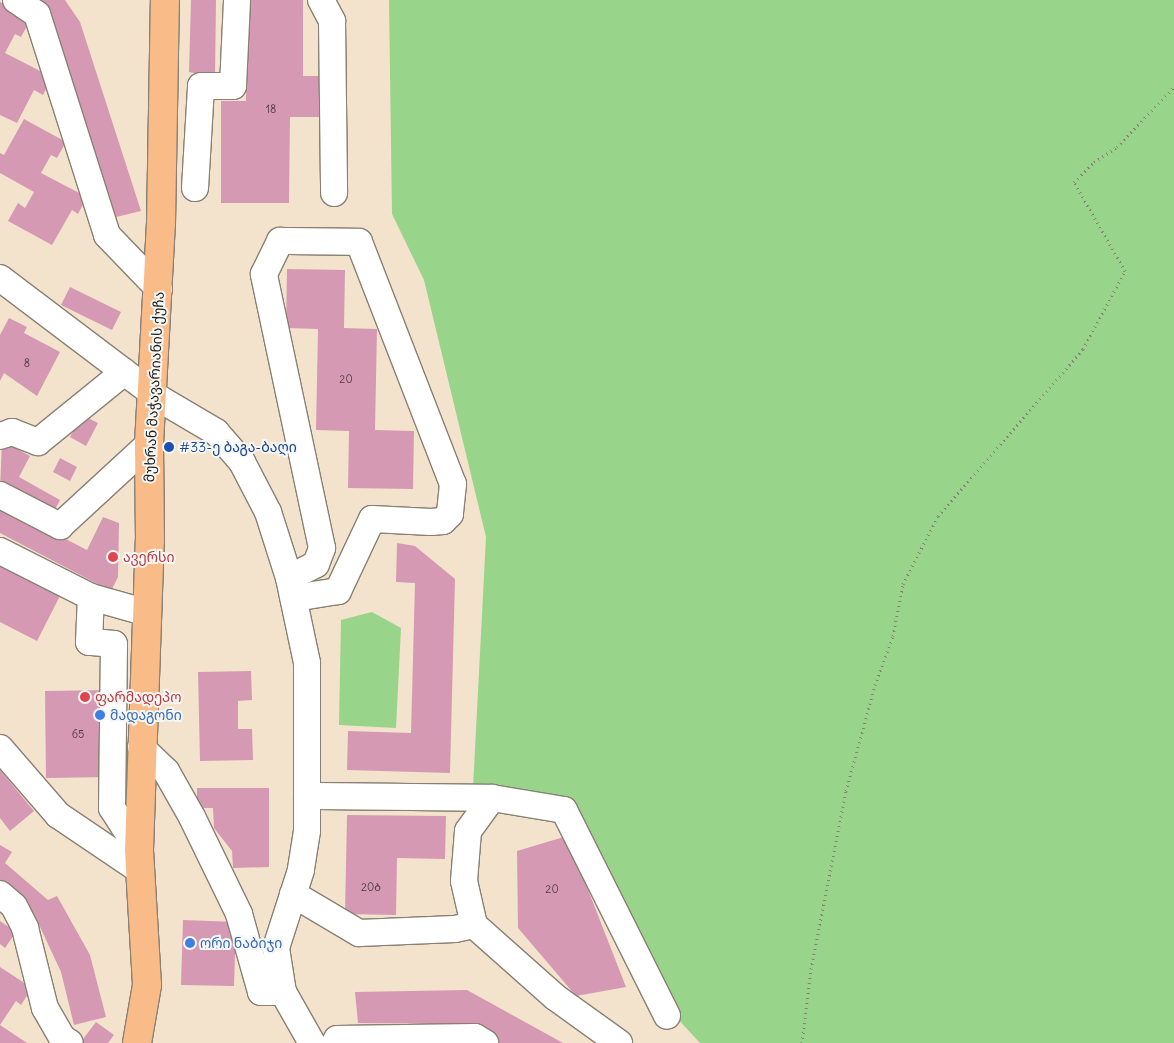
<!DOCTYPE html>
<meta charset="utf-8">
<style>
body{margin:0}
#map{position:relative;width:1174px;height:1043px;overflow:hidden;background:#f3e3cc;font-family:Delius,"Noto Sans Georgian",sans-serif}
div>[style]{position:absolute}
.green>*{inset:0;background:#98d489}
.building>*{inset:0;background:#d699b3}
.path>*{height:3px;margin-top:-1.5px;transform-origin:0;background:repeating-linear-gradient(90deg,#888074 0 1px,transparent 0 5px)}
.roads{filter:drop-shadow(1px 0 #888074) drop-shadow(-1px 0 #888074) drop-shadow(0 1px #888074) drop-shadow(0 -1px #888074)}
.minor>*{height:26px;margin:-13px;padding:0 13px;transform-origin:13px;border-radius:13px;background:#fff}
.major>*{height:28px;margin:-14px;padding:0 14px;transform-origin:14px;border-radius:14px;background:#f9bc89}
.dots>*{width:14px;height:14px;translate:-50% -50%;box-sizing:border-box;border:2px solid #f6f6f2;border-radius:50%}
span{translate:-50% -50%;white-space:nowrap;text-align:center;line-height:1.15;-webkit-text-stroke:4px #f6f6f2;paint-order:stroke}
.number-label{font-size:11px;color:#4a3b42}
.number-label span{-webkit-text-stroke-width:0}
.street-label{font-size:14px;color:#1c1c1c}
.transit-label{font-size:14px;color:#164399}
.left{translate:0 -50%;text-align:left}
.health-label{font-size:14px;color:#be3a42}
.shop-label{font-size:14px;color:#366cbe}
</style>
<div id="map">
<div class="green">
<i style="clip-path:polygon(389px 0,1174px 0,1174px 1043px,700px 1043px,676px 1017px,584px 824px,473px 788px,486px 537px,424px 280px,392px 214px)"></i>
<i style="clip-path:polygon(372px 612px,401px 628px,396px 728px,339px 725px,341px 620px)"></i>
</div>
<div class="building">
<i style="clip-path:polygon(37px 0,65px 0,80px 22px,141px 211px,116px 217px,45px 5px)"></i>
<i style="clip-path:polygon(191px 0,216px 0,215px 77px,189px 72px)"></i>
<i style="clip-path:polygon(247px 0,303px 0,303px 76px,321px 76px,321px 117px,290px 117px,289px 203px,221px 203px,221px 101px,246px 101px)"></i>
<i style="clip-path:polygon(0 2px,31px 19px,21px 37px,15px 34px,5px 53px,52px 77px,43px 95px,34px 90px,17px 123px,0 115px)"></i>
<i style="clip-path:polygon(24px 119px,66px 142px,57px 158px,51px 155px,41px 173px,87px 197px,78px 214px,72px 210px,52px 245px,8px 221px,18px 203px,25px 208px,34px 192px,0 173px,0 153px,4px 155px)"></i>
<i style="clip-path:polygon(287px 269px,345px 270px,344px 328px,377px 329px,375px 430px,414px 431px,413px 489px,348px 488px,349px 431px,316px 430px,318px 329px,286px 328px)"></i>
<i style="clip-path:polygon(70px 287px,121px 312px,112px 330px,61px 305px)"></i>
<i style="clip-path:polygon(9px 318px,27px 327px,24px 333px,60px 352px,37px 396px,4px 373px,0 381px,0 335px)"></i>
<i style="clip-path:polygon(82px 415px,98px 423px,86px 446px,70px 437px)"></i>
<i style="clip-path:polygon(2px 441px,30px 456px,19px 477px,60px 500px,51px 517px,0 489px)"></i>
<i style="clip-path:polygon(60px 458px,77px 467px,70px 481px,53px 472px)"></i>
<i style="clip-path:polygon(0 505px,87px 550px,103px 517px,119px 523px,118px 577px,111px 591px,0 533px)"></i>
<i style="clip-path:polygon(397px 543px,415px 546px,455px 579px,450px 773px,347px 770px,348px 731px,411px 733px,415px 583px,396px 582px)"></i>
<i style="clip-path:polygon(0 558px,63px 590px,37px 641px,0 622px)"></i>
<i style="clip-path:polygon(251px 671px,252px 700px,238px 701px,238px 729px,252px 729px,253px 760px,200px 761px,198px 672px)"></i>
<i style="clip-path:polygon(109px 690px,111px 777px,46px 778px,45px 691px)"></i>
<i style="clip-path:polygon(0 770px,34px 811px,10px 831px,0 818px)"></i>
<i style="clip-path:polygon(197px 788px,269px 788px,269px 867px,233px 868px,232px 851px,214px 828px,213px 808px,197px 808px)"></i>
<i style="clip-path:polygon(347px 815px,446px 816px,445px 859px,397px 858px,396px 915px,345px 914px)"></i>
<i style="clip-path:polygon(567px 836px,626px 987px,576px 996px,518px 928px,517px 851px)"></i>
<i style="clip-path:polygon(0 845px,12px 852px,5px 863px,48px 900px,57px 896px,90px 955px,106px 1017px,74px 1025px,61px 972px,35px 916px,0 884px)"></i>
<i style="clip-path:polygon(183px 920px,236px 922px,234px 986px,181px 985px)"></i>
<i style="clip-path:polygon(0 921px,16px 932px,5px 948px,0 944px)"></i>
<i style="clip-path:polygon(0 967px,32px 988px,21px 1005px,16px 1001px,0 1025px,27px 1043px,0 1043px)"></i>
<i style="clip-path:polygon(467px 990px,563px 1043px,495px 1043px,462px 1024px,358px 1023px,355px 992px)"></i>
<i style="clip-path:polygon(96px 1022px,114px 1035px,108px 1043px,80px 1043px)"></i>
</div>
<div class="path">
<i style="left:802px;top:1043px;width:75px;rotate:-83.1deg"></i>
<i style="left:811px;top:969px;width:181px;rotate:-78.9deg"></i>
<i style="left:846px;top:791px;width:110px;rotate:-74.7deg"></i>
<i style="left:875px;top:685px;width:52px;rotate:-69.8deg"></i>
<i style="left:893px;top:636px;width:53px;rotate:-79.1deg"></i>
<i style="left:903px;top:584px;width:76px;rotate:-62.8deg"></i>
<i style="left:938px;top:516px;width:221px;rotate:-49deg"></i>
<i style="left:1083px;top:349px;width:89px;rotate:-61.7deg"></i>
<i style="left:1125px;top:271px;width:103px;rotate:-119.8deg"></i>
<i style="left:1074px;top:182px;width:28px;rotate:-45deg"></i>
<i style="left:1094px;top:162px;width:27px;rotate:-33deg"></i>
<i style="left:1117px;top:147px;width:83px;rotate:-46.5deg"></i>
</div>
<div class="roads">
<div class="minor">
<i style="left:16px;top:0;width:25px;rotate:34deg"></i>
<i style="left:37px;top:14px;width:232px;rotate:72.4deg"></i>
<i style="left:107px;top:235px;width:75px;rotate:46.1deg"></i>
<i style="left:321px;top:0;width:24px;rotate:62deg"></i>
<i style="left:332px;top:21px;width:172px;rotate:89.3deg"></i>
<i style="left:195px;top:188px;width:102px;rotate:-86.6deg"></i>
<i style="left:201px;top:86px;width:32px"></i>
<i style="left:233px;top:86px;width:86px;rotate:-87.3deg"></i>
<i style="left:0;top:278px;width:201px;rotate:37.1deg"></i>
<i style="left:160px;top:399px;width:65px;rotate:30.5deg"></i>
<i style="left:216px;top:432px;width:40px;rotate:49deg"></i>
<i style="left:242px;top:462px;width:56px;rotate:62.5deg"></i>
<i style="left:268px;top:512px;width:69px;rotate:72.3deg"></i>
<i style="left:289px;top:578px;width:87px;rotate:78deg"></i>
<i style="left:307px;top:663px;width:168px;rotate:90deg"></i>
<i style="left:307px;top:831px;width:39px;rotate:99deg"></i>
<i style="left:301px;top:870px;width:82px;rotate:107.8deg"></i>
<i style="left:276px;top:948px;width:45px;rotate:81deg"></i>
<i style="left:283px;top:992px;width:59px;rotate:60.4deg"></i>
<i style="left:0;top:436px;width:13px;rotate:-18deg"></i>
<i style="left:12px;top:432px;width:28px;rotate:21deg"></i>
<i style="left:38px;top:442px;width:111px;rotate:-39.1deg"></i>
<i style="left:0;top:495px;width:68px;rotate:27.3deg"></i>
<i style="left:60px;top:526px;width:121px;rotate:-42.7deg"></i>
<i style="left:0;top:551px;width:102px;rotate:26.8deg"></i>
<i style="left:289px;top:578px;width:30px;rotate:-27deg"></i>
<i style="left:316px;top:564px;width:17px;rotate:-69deg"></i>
<i style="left:322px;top:548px;width:280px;rotate:-102deg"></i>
<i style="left:264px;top:274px;width:37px;rotate:-64deg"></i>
<i style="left:280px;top:241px;width:79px;rotate:0.7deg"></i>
<i style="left:359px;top:242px;width:260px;rotate:68.8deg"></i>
<i style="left:453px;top:484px;width:30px;rotate:96deg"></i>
<i style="left:450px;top:514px;width:10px;rotate:135deg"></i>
<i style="left:443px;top:521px;width:12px;rotate:175deg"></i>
<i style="left:431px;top:522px;width:59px;rotate:-177.1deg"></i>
<i style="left:372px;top:519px;width:80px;rotate:115.3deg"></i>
<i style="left:338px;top:591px;width:45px;rotate:171deg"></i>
<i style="left:141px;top:747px;width:35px;rotate:44deg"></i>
<i style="left:166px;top:771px;width:53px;rotate:60.5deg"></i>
<i style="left:192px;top:817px;width:108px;rotate:64.1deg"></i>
<i style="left:239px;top:914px;width:81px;rotate:74.2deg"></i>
<i style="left:261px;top:992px;width:22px"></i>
<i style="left:0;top:748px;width:89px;rotate:49.1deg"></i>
<i style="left:58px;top:815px;width:100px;rotate:34deg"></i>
<i style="left:307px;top:796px;width:185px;rotate:0.6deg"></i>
<i style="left:139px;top:850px;width:50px;rotate:-122.7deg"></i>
<i style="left:112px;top:808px;width:164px;rotate:-89.3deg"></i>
<i style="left:114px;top:644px;width:25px;rotate:-175deg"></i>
<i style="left:89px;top:642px;width:45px;rotate:-87.5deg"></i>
<i style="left:91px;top:597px;width:59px;rotate:15.7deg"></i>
<i style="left:0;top:894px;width:18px;rotate:41deg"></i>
<i style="left:14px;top:906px;width:25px;rotate:63deg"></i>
<i style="left:25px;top:928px;width:82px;rotate:76deg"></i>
<i style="left:45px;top:1008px;width:34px;rotate:60deg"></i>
<i style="left:62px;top:1038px;width:9px;rotate:32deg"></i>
<i style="left:293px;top:894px;width:77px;rotate:30.6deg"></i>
<i style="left:359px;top:933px;width:96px;rotate:-2.4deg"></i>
<i style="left:455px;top:929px;width:19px;rotate:-12deg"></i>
<i style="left:474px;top:925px;width:45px;rotate:-102.8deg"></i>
<i style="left:464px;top:881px;width:50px;rotate:-85.4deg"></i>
<i style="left:468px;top:831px;width:41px;rotate:-54deg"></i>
<i style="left:492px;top:798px;width:73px;rotate:9.5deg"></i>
<i style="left:564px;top:810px;width:230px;rotate:63.4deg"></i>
<i style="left:474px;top:925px;width:108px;rotate:41.6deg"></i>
<i style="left:555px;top:997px;width:79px;rotate:35.7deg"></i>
<i style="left:335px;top:1043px;width:4px;rotate:-63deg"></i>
<i style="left:337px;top:1039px;width:138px;rotate:-0.8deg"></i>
<i style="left:475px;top:1037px;width:12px;rotate:31deg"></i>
</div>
<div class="major">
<i style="left:137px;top:1043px;width:59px;rotate:-80.2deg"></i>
<i style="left:147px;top:985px;width:135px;rotate:-93.4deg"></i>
<i style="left:139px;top:850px;width:310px;rotate:-88deg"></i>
<i style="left:150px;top:540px;width:96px;rotate:-90.6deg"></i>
<i style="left:149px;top:444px;width:220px;rotate:-86.9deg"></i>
<i style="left:161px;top:224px;width:224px;rotate:-89deg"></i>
</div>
</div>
<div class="dots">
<i style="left:169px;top:447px;background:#1a4fb4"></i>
<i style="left:113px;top:557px;background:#e0444e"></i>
<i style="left:85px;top:697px;background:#e0444e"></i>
<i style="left:100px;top:715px;background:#3f7fe0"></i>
<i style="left:190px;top:943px;background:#3f7fe0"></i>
</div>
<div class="number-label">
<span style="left:271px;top:109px">18</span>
<span style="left:27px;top:363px">8</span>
<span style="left:346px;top:379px">20</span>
<span style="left:78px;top:734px">65</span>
<span style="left:371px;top:887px">20ბ</span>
<span style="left:552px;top:889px">20</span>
</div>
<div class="street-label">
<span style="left:154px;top:387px;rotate:-87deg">მუხრან მაჭავარიანის ქუჩა</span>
</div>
<div class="transit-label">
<span class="left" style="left:179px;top:447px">#33-ე ბაგა-ბაღი</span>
</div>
<div class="health-label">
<span class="left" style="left:123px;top:557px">ავერსი</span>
<span class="left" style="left:95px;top:697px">ფარმადეპო</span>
</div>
<div class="shop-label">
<span class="left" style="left:110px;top:715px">მადაგონი</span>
<span class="left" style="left:200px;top:943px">ორი ნაბიჯი</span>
</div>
</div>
